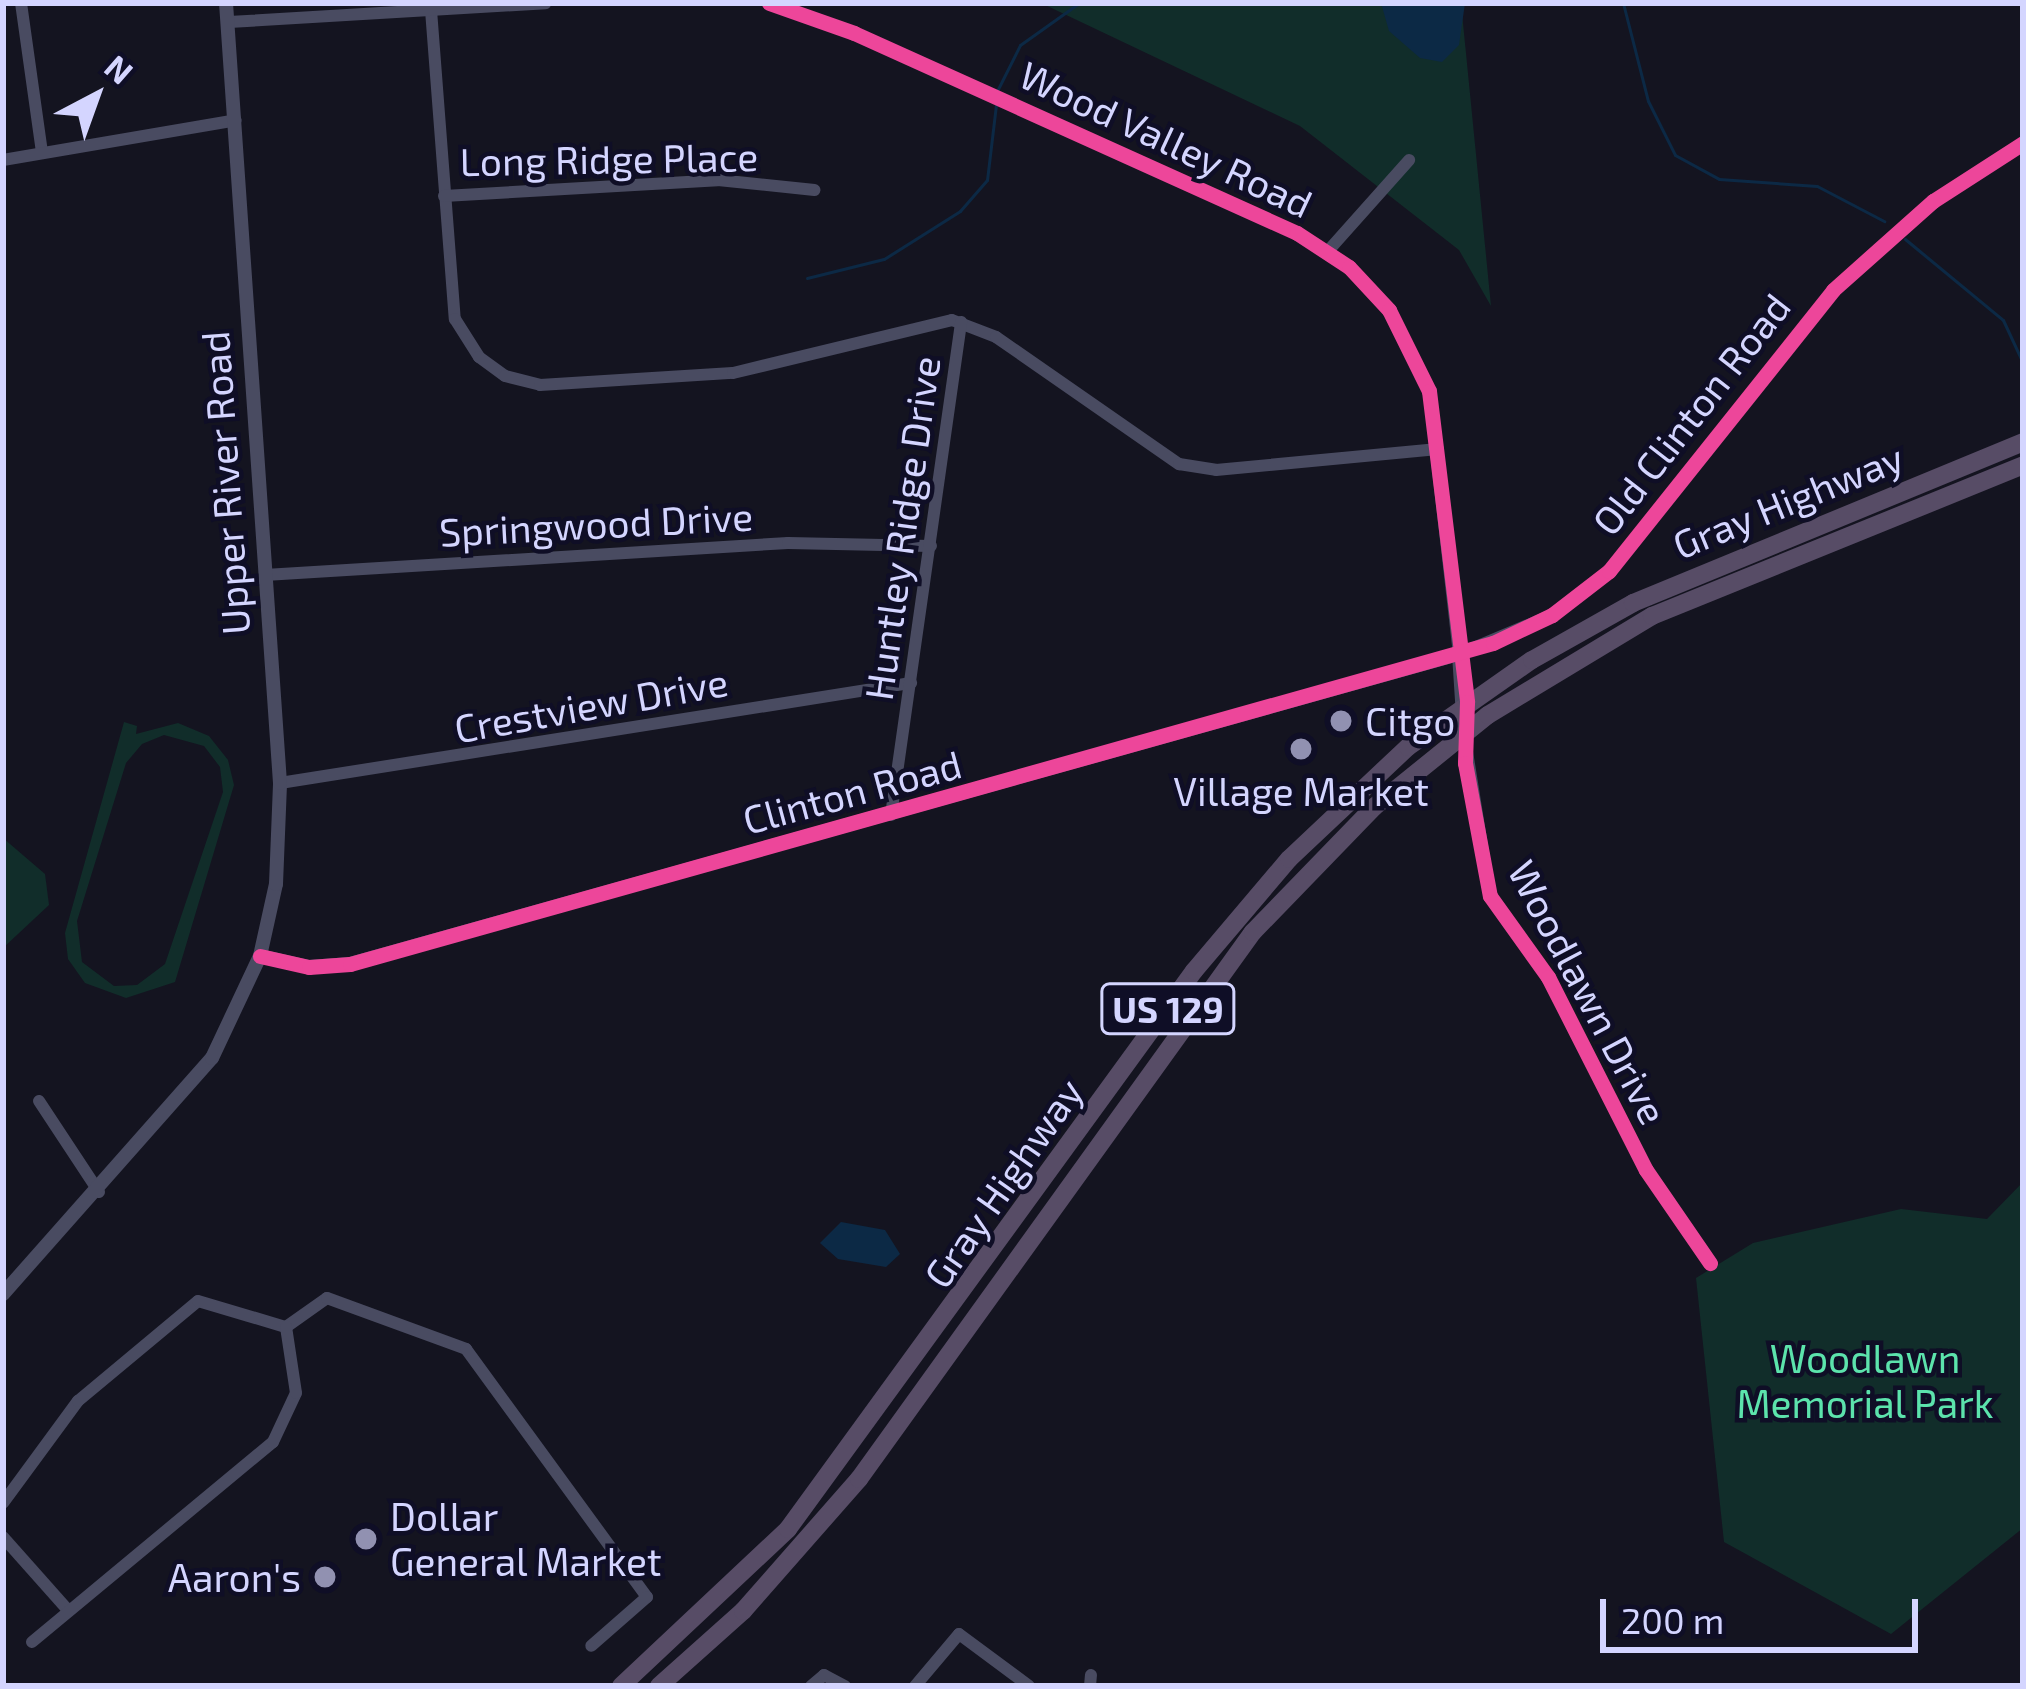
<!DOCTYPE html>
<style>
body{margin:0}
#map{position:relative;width:2026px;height:1689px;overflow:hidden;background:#141420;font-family:"Exo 2",sans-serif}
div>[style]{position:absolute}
.green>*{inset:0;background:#112d2a}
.water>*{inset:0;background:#0c2945}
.stream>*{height:3px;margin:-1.5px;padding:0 1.5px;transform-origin:1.5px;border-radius:1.5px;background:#0c2945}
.minor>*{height:12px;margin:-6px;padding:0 6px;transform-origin:6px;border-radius:6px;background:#494b61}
.tertiary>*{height:14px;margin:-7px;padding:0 7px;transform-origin:7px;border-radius:7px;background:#494b61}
.trunk>*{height:18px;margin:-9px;padding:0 9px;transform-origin:9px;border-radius:9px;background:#574c66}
.cycleway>*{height:15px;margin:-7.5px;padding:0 7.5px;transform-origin:7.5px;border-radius:7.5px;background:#ed469a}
.dots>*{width:33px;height:33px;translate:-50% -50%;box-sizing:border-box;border:6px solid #0f0e26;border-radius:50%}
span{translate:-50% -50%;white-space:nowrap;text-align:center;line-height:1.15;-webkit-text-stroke:9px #0f0e26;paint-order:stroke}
.shield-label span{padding:3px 9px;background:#0f0e26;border:3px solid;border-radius:9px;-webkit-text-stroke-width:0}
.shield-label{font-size:36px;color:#d4d5ff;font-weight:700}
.street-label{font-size:39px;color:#d4d5ff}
.poi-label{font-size:39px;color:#d4d5ff}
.left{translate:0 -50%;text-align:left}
.right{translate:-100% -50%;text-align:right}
.park-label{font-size:39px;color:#5ce3ac}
.frame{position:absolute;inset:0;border:6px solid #d4d5ff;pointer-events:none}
.north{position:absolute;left:36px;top:36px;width:120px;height:120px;-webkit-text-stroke:9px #0f0e26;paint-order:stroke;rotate:41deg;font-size:33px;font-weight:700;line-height:48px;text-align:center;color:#d4d5ff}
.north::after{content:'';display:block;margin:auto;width:42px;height:54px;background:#d4d5ff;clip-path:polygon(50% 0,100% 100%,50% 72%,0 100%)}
.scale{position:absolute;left:1600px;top:1599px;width:318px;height:54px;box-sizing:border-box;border:6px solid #d4d5ff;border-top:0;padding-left:15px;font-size:36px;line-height:42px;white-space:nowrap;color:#d4d5ff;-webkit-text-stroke:9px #0f0e26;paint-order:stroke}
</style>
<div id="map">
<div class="green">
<i style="clip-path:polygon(1041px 3px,1461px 3px,1491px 306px,1459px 250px,1300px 126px)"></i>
<i style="clip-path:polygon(evenodd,124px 722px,137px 726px,136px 734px,178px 723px,209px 736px,228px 760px,234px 785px,175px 982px,126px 998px,85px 983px,68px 959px,65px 933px,124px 722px,164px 735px,204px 746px,220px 767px,223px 792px,165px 964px,137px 985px,114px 986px,82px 962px,77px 921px,126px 763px,142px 744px,164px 735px)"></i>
<i style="clip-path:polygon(3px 838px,45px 874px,49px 905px,3px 948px)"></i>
<i style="clip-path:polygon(2023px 1182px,2023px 1528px,1891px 1634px,1724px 1542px,1696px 1278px,1753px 1243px,1901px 1209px,1987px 1219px)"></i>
</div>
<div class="water">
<i style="clip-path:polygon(1381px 3px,1465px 3px,1459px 45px,1442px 62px,1420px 58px,1389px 31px)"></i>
<i style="clip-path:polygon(841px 1222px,885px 1230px,900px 1254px,886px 1267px,838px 1259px,820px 1243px)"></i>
</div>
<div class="stream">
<i style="left:1623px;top:3px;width:101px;rotate:75.7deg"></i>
<i style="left:1648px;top:101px;width:60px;rotate:63.4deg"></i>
<i style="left:1675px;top:155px;width:50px;rotate:28.6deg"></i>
<i style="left:1719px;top:179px;width:98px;rotate:4.1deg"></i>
<i style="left:1817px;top:186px;width:76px;rotate:27.6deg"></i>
<i style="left:998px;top:89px;width:49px;rotate:-63.4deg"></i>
<i style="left:1020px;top:45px;width:72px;rotate:-35.4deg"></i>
<i style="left:1905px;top:239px;width:127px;rotate:39.6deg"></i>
<i style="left:2003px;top:320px;width:47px;rotate:65.1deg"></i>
<i style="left:807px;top:278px;width:79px;rotate:-13.9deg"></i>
<i style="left:884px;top:259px;width:90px;rotate:-32.3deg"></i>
<i style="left:960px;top:211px;width:41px;rotate:-48.9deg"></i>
<i style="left:987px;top:180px;width:76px;rotate:-83.2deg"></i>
</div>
<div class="minor">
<i style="left:21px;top:3px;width:151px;rotate:82deg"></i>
<i style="left:769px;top:3px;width:90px;rotate:19.4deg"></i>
<i style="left:854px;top:33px;width:486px;rotate:24.3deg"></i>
<i style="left:1297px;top:233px;width:62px;rotate:33.2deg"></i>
<i style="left:1349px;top:267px;width:59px;rotate:47.1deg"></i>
<i style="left:1389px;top:310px;width:90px;rotate:63.7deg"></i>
<i style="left:1429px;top:391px;width:265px;rotate:83.5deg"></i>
<i style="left:1459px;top:654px;width:101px;rotate:-22.8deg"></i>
<i style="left:1552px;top:615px;width:72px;rotate:-37.7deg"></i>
<i style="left:1609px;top:571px;width:359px;rotate:-51.4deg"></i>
<i style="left:1833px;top:290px;width:134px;rotate:-41.7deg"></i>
<i style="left:1933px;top:201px;width:107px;rotate:-32.8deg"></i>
<i style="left:431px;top:10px;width:310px;rotate:85.6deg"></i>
<i style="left:455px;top:319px;width:45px;rotate:57.7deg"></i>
<i style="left:479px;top:357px;width:32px;rotate:36deg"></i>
<i style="left:505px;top:376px;width:36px;rotate:14deg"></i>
<i style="left:540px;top:385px;width:193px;rotate:-3.6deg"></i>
<i style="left:733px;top:373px;width:225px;rotate:-13.6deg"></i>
<i style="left:952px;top:320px;width:47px;rotate:21.1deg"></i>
<i style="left:996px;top:337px;width:223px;rotate:34.8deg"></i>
<i style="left:1179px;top:464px;width:37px;rotate:9deg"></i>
<i style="left:1216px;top:470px;width:223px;rotate:-5.4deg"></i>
<i style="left:229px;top:22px;width:317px;rotate:-3.4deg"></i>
<i style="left:3px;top:160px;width:236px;rotate:-9.7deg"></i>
<i style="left:444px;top:196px;width:274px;rotate:-3.3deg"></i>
<i style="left:718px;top:180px;width:97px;rotate:5.9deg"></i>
<i style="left:1328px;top:251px;width:122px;rotate:-48.3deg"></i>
<i style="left:265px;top:575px;width:524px;rotate:-3.5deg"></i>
<i style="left:788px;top:543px;width:143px;rotate:1.2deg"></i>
<i style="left:1464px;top:733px;width:165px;rotate:80.9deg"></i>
<i style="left:1490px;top:896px;width:100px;rotate:54.4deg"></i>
<i style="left:1548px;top:977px;width:216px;rotate:63.1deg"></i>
<i style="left:1646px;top:1170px;width:113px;rotate:55.5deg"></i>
<i style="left:280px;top:783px;width:639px;rotate:-9.01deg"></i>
<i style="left:891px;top:815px;width:498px;rotate:-81.9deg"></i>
<i style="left:39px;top:1101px;width:109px;rotate:56.6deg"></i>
<i style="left:3px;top:1503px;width:127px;rotate:-53.7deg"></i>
<i style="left:78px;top:1401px;width:156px;rotate:-39.8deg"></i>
<i style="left:198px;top:1301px;width:92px;rotate:16.5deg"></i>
<i style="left:286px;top:1327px;width:50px;rotate:-35.3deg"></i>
<i style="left:327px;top:1298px;width:148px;rotate:20.1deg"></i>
<i style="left:466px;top:1349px;width:307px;rotate:53.9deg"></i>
<i style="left:647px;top:1597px;width:74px;rotate:138.8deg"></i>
<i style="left:3px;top:1537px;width:96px;rotate:48.4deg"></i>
<i style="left:32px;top:1642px;width:313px;rotate:-39.7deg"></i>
<i style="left:273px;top:1442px;width:54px;rotate:-64.9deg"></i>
<i style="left:296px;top:1393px;width:67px;rotate:-98.6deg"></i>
<i style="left:811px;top:1686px;width:17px;rotate:-40deg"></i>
<i style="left:824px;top:1675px;width:24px;rotate:28deg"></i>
<i style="left:915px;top:1686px;width:68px;rotate:-49.8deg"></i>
<i style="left:959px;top:1634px;width:87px;rotate:36.6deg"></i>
<i style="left:1090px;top:1686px;width:11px;rotate:-85deg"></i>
</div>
<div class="tertiary">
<i style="left:260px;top:956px;width:50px;rotate:12.7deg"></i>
<i style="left:309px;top:967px;width:41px;rotate:-4.2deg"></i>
<i style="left:350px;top:964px;width:1152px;rotate:-15.62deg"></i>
<i style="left:1459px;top:654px;width:78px;rotate:86.3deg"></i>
<i style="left:3px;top:1294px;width:315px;rotate:-48.5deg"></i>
<i style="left:212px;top:1058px;width:113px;rotate:-64.8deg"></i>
<i style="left:260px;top:956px;width:74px;rotate:-77.5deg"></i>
<i style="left:276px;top:884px;width:101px;rotate:-87.7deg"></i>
<i style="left:280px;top:783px;width:782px;rotate:-93.96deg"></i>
</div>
<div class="trunk">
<i style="left:621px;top:1686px;width:229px;rotate:-43.2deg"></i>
<i style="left:788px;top:1529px;width:690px;rotate:-53.96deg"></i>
<i style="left:1194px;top:971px;width:147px;rotate:-49.7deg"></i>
<i style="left:1289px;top:859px;width:163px;rotate:-43.3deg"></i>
<i style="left:1408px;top:747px;width:151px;rotate:-35.1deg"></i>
<i style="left:1532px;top:660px;width:116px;rotate:-29.4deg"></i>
<i style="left:1633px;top:603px;width:422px;rotate:-22.4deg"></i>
<i style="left:659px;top:1686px;width:113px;rotate:-41.8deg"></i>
<i style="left:743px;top:1611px;width:176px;rotate:-48.7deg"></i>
<i style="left:859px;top:1479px;width:674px;rotate:-54.24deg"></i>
<i style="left:1253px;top:932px;width:174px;rotate:-45.9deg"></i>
<i style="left:1374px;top:807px;width:146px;rotate:-38.9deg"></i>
<i style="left:1488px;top:715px;width:192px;rotate:-31.1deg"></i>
<i style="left:1652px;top:616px;width:401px;rotate:-22.1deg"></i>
</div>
<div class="cycleway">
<i style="left:769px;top:3px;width:90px;rotate:19.4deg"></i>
<i style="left:854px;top:33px;width:486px;rotate:24.3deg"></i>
<i style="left:1297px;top:233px;width:62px;rotate:33.2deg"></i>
<i style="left:1349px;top:267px;width:59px;rotate:47.1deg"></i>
<i style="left:1389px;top:310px;width:90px;rotate:63.7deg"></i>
<i style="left:1429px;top:391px;width:313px;rotate:83deg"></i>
<i style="left:1467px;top:702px;width:61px;rotate:91.9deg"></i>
<i style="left:1465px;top:763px;width:135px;rotate:79.4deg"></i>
<i style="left:1490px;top:896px;width:100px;rotate:54.4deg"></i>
<i style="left:1548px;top:977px;width:216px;rotate:63.1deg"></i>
<i style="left:1646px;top:1170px;width:113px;rotate:55.5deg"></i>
<i style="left:260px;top:956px;width:50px;rotate:12.7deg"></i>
<i style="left:309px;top:967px;width:41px;rotate:-4.2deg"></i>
<i style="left:350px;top:964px;width:1187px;rotate:-15.69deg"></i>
<i style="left:1493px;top:643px;width:65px;rotate:-25.4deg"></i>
<i style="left:1552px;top:615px;width:72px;rotate:-37.7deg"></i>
<i style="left:1609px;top:571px;width:359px;rotate:-51.4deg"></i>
<i style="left:1833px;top:290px;width:134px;rotate:-41.7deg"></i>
<i style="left:1933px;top:201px;width:107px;rotate:-32.8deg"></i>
</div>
<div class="dots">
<i style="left:1341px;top:721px;background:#9191b1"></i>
<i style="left:1301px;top:749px;background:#9191b1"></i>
<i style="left:366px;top:1539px;background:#9191b1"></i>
<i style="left:325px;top:1577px;background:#9191b1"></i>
</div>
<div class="shield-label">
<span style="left:1168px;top:1009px">US 129</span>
</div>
<div class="street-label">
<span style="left:1166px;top:139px;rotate:25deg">Wood Valley Road</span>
<span style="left:609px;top:159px;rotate:-1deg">Long Ridge Place</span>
<span style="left:1691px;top:414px;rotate:-52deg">Old Clinton Road</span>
<span style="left:225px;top:483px;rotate:-94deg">Upper River Road</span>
<span style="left:1788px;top:501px;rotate:-22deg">Gray Highway</span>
<span style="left:596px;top:524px;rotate:-3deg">Springwood Drive</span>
<span style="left:902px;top:528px;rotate:-82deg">Huntley Ridge Drive</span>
<span style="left:591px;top:705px;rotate:-10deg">Crestview Drive</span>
<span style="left:852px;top:792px;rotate:-15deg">Clinton Road</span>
<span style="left:1588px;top:992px;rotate:62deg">Woodlawn Drive</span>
<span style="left:1003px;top:1183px;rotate:-55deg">Gray Highway</span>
</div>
<div class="poi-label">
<span class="left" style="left:1365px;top:721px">Citgo</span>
<span style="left:1301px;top:791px">Village Market</span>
<span class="left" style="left:390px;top:1539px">Dollar<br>General Market</span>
<span class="right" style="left:301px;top:1577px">Aaron's</span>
</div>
<div class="park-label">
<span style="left:1865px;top:1381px">Woodlawn<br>Memorial Park</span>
</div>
<div class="frame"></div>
<div class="north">N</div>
<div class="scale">200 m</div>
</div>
